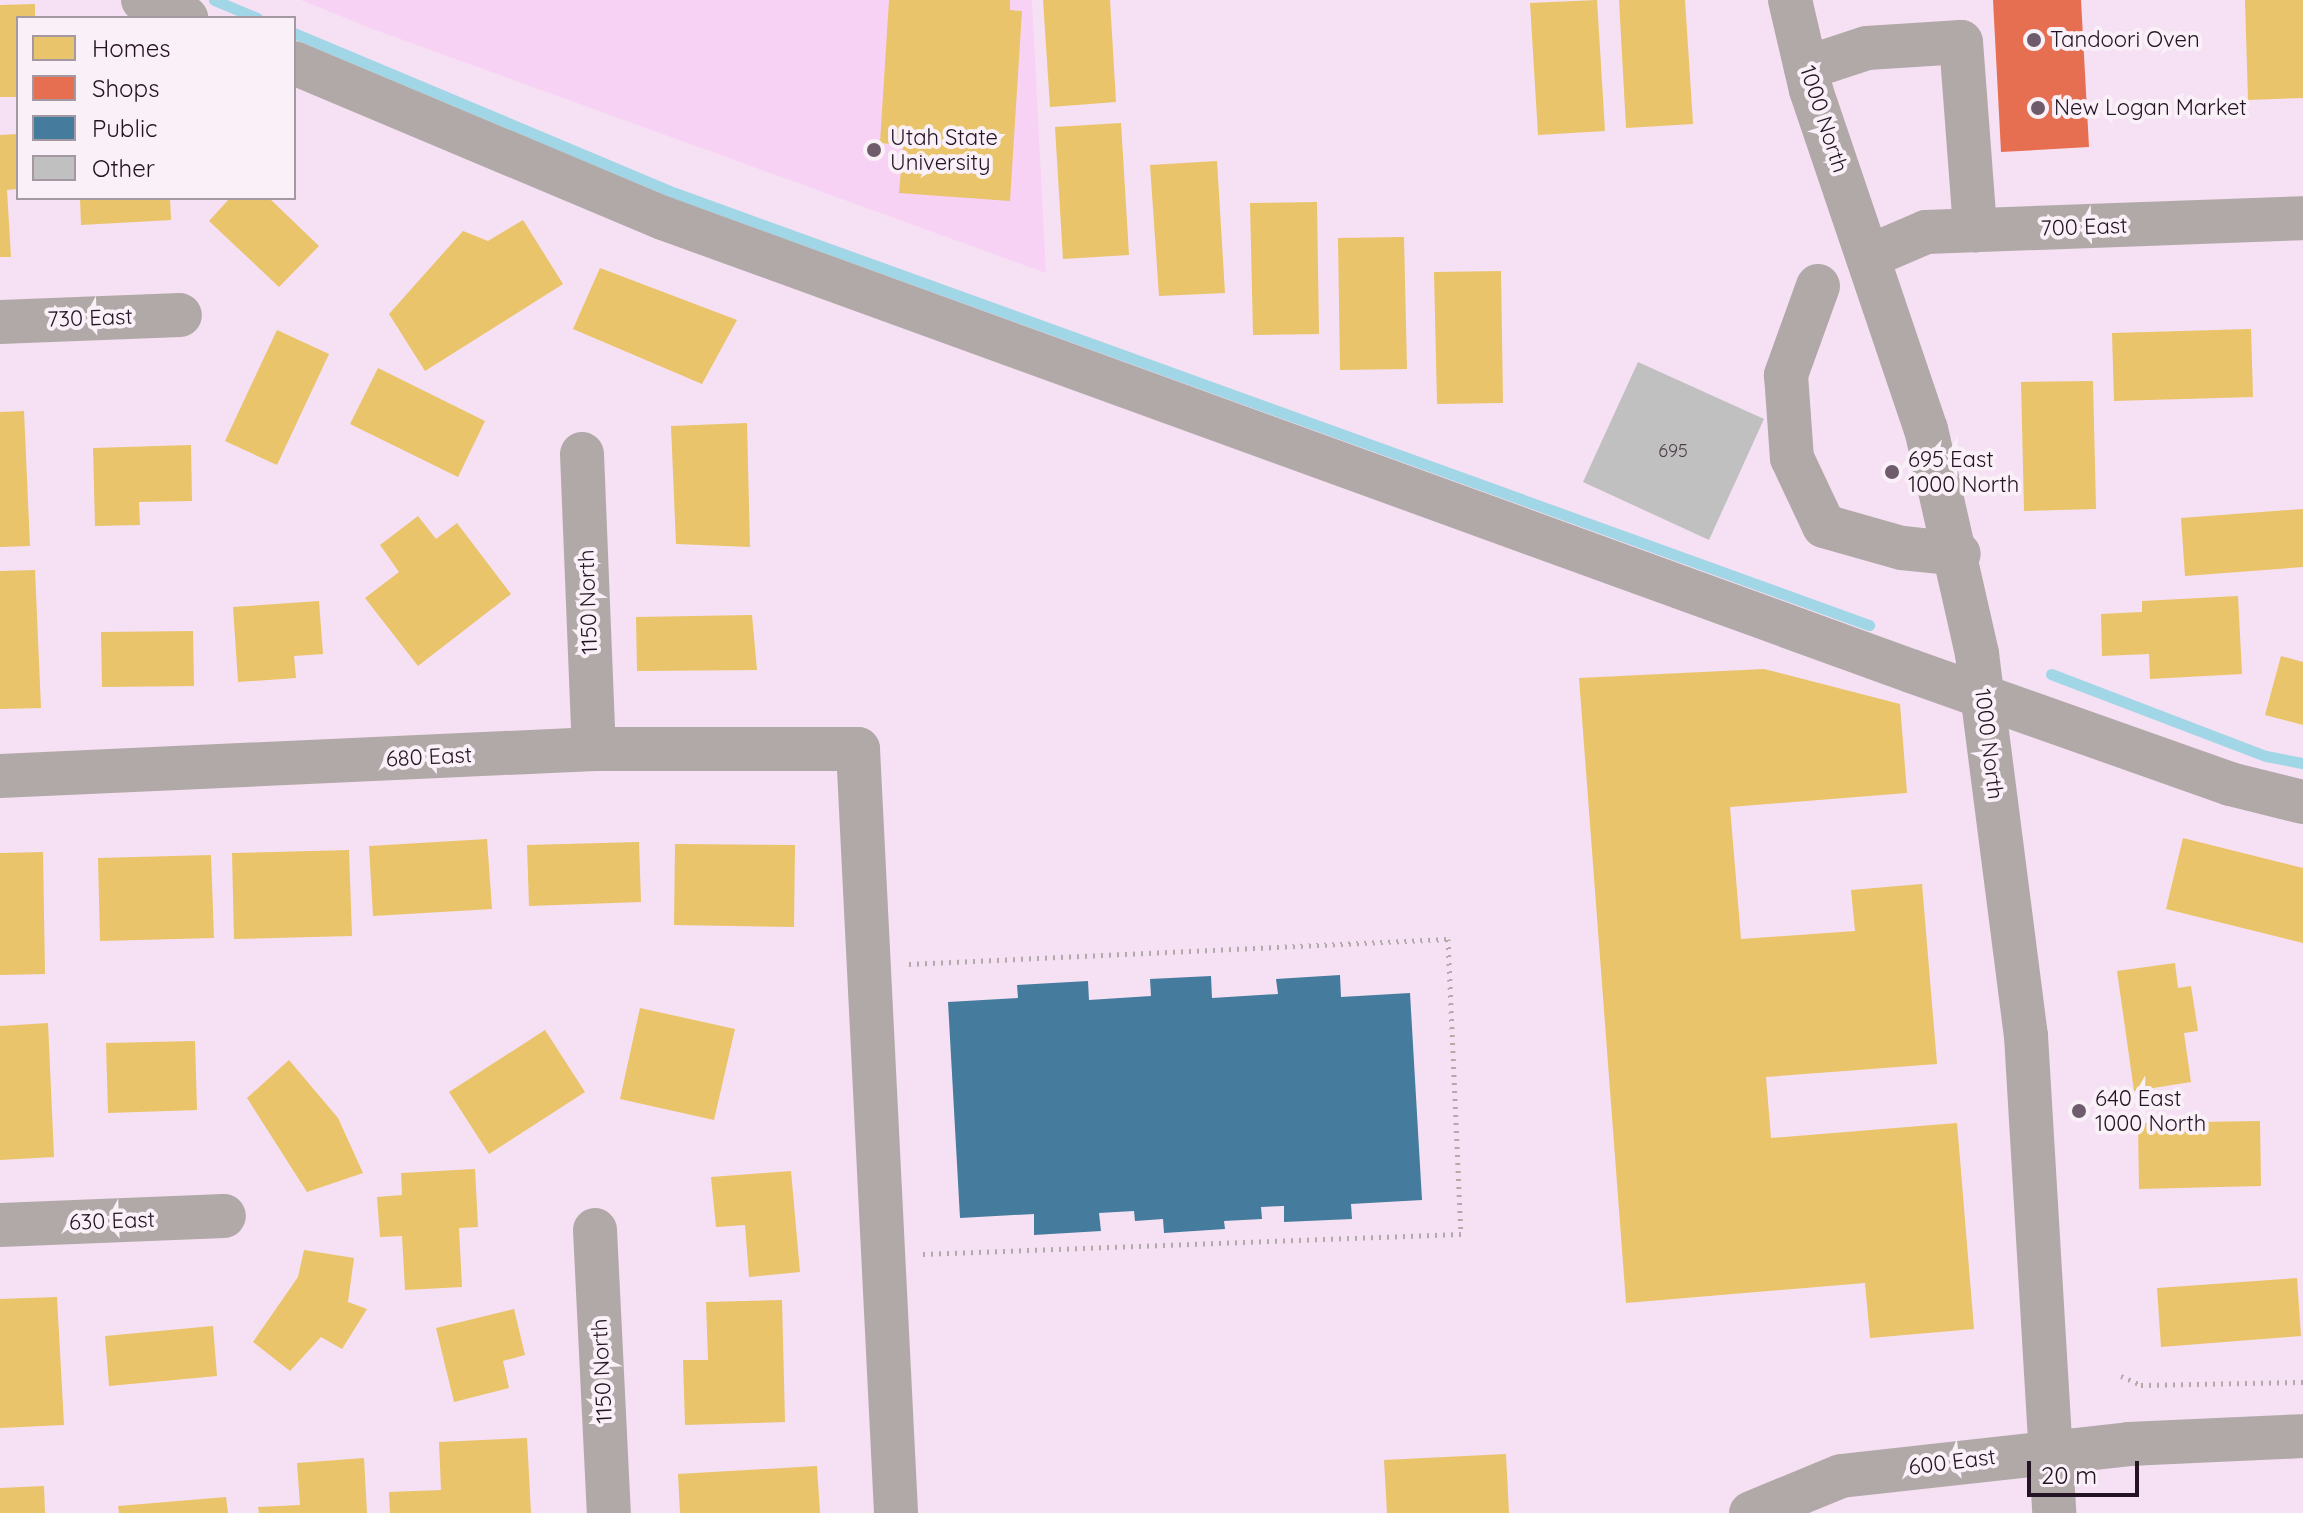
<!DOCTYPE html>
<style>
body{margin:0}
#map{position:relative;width:2303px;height:1513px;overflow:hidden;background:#f6e0f3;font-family:Quicksand,sans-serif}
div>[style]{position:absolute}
.built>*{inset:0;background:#f8d2f4}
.homes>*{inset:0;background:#e9c46a}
.shops>*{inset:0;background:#e76f51}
.public>*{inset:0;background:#457b9d}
.stream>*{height:11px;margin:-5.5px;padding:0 5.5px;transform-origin:5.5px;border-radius:5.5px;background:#a1d6e6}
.building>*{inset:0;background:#c0c0c0}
.path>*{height:5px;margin-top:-2.5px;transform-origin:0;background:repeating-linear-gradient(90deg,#b2a9ab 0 2px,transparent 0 8px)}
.minor>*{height:44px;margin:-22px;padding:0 22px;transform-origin:22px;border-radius:22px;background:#b1a9a8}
.dots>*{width:22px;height:22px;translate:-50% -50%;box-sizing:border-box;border:4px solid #f9f0f8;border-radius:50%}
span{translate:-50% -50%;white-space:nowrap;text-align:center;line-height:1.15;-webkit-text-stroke:8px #f9f0f8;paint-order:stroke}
.number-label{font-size:18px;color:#4b3e4a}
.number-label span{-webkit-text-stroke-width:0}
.poi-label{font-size:22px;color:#241322}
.left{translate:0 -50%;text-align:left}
.street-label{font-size:22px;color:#241322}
.legend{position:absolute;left:16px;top:16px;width:280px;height:184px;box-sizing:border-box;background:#f9f0f8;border:2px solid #a498a2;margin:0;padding:10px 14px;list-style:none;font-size:24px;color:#241322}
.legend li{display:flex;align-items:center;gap:16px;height:40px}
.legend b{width:40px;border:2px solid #a498a2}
.scale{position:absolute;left:2027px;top:1461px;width:112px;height:36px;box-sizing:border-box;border:4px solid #241322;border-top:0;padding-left:10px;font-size:24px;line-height:28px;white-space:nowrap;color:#241322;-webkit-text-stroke:6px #f9f0f8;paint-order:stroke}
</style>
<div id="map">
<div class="built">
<i style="clip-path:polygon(301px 0,1032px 0,1046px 273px,370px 28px)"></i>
</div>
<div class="homes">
<i style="clip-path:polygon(889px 0,1010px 0,1010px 10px,1022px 11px,1010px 201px,899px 193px,903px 145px,880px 143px)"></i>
<i style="clip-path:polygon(1043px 0,1110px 0,1116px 102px,1050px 107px)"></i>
<i style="clip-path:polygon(1597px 0,1605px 131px,1538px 135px,1530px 3px)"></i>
<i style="clip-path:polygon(1619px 0,1685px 0,1693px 124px,1626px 128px)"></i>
<i style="clip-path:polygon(2245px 0,2303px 0,2303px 98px,2248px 100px)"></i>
<i style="clip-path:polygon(35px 4px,35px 18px,18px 18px,18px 97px,0 97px,0 5px)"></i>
<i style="clip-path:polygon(1121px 123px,1129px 255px,1063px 259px,1055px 127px)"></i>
<i style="clip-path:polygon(18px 134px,18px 189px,7px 190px,11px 257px,0 257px,0 135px)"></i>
<i style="clip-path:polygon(1217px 161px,1225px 293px,1159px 296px,1150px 165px)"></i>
<i style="clip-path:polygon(80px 198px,170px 198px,171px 220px,81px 225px)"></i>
<i style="clip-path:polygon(230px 198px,269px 198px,319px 246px,279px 287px,209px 221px)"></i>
<i style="clip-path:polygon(1317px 202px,1319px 334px,1253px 335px,1250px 203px)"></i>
<i style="clip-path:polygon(523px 220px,563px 284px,425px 371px,389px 314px,463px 231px,488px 241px)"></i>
<i style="clip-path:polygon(1404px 237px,1407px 369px,1340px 370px,1338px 238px)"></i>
<i style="clip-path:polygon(600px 268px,737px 320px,702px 384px,573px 329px)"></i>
<i style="clip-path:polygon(1501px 271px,1503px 403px,1437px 404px,1434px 272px)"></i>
<i style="clip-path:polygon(2251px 329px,2253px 397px,2114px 401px,2112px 333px)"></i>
<i style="clip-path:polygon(277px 330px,329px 354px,277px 465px,225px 441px)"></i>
<i style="clip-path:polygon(378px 368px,485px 421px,458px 477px,350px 424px)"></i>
<i style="clip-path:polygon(2093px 381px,2096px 509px,2024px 511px,2021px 382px)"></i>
<i style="clip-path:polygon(24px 411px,30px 546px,0 547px,0 412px)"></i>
<i style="clip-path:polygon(747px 423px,750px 547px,676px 544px,671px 426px)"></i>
<i style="clip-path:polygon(191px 445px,192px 501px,139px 502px,140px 525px,95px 526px,93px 448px)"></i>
<i style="clip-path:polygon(2303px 509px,2303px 567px,2185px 576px,2181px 518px)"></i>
<i style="clip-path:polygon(418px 516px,436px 539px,457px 523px,511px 594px,418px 666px,365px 598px,399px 572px,380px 545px)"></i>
<i style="clip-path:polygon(35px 570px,41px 708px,0 709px,0 571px)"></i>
<i style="clip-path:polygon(2238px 596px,2242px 674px,2150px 679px,2149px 654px,2102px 656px,2101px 614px,2142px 612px,2142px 601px)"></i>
<i style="clip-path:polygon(319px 601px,323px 654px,294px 656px,296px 678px,238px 682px,233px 607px)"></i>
<i style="clip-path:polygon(752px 615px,757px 670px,637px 671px,636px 617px)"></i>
<i style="clip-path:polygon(193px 631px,194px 686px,102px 687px,101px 632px)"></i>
<i style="clip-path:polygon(2281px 656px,2303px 662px,2303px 725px,2265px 715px)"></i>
<i style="clip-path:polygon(1764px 669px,1900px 704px,1907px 793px,1730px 807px,1741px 939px,1855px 931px,1851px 890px,1922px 884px,1937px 1064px,1766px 1077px,1771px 1138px,1957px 1123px,1974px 1329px,1870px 1338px,1865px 1283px,1626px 1303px,1579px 678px)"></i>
<i style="clip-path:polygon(2183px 838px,2303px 868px,2303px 943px,2166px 909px)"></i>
<i style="clip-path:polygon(487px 839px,492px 909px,373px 916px,369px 846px)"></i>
<i style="clip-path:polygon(639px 842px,641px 902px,529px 906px,527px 845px)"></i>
<i style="clip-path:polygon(675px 844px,795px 845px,794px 927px,674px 925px)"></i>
<i style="clip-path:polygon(349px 850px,352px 936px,234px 939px,232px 853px)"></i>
<i style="clip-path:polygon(43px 852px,45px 974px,0 975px,0 853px)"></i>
<i style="clip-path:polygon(211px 855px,214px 938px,100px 941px,98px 858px)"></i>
<i style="clip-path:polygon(2175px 963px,2178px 988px,2191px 986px,2198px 1031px,2184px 1033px,2191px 1082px,2134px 1091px,2117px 971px)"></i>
<i style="clip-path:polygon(640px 1008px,735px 1029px,714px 1120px,620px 1099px)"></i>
<i style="clip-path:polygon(48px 1023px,54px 1157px,0 1160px,0 1026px)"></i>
<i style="clip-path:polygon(545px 1030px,585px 1092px,489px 1154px,449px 1092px)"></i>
<i style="clip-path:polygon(195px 1041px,197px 1110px,108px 1113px,106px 1043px)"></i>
<i style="clip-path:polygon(289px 1060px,338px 1118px,363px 1173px,307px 1192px,247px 1098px)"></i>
<i style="clip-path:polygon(2260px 1121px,2261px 1186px,2139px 1189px,2138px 1123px)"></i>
<i style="clip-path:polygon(475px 1169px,478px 1227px,459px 1228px,462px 1287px,405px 1290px,402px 1236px,380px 1237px,377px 1197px,402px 1195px,401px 1173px)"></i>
<i style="clip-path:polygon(791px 1171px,800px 1272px,749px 1277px,745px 1225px,716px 1227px,711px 1177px)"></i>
<i style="clip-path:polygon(304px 1250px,354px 1258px,348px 1302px,367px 1309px,342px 1349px,321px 1337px,290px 1371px,253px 1342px,298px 1277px)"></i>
<i style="clip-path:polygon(2297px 1278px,2301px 1336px,2161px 1347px,2157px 1288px)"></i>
<i style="clip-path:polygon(57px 1297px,64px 1425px,0 1428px,0 1299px)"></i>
<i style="clip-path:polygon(782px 1300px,785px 1422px,685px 1425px,683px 1360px,708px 1360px,706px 1302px)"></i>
<i style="clip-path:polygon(514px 1309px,525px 1355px,503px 1361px,509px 1388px,454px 1402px,436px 1328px)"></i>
<i style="clip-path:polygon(213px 1326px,217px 1376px,109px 1386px,105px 1336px)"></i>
<i style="clip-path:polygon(527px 1438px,531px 1513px,390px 1513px,389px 1492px,441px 1490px,439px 1442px)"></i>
<i style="clip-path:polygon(1506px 1454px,1509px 1513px,1387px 1513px,1384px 1460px)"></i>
<i style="clip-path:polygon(364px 1458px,367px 1513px,259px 1513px,258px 1507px,300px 1505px,297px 1463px)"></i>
<i style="clip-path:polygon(817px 1466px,820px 1513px,680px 1513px,678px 1474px)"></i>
<i style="clip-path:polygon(44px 1486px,45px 1513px,0 1513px,0 1488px)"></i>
<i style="clip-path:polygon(226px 1497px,228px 1513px,119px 1513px,118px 1506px)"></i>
</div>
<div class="shops">
<i style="clip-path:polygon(1993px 0,2081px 0,2089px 147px,2001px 152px)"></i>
</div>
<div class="public">
<i style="clip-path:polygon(1340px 975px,1341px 997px,1410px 993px,1422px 1200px,1351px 1204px,1352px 1219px,1284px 1222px,1284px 1206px,1261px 1207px,1262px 1219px,1224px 1221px,1225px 1229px,1164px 1233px,1163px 1219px,1135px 1221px,1134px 1211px,1099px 1213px,1101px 1231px,1034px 1235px,1034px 1214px,960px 1218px,948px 1002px,1018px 998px,1017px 985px,1088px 981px,1089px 1000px,1151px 996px,1150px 979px,1211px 976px,1212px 998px,1278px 994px,1276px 979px)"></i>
</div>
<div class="stream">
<i style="left:214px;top:0;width:47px;rotate:22.7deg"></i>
<i style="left:294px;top:33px;width:413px;rotate:22.8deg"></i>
<i style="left:675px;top:193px;width:1270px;rotate:19.89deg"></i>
<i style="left:2051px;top:674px;width:230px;rotate:20.9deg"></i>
<i style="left:2266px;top:756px;width:38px;rotate:11deg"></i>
</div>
<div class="building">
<i style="clip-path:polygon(1638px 362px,1764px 419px,1709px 540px,1583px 482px)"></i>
</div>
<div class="path">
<i style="left:909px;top:964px;width:540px;rotate:-2.66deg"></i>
<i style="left:1448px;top:939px;width:295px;rotate:87.5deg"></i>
<i style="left:1461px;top:1234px;width:539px;rotate:177.87deg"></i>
<i style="left:2121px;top:1376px;width:22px;rotate:24deg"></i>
<i style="left:2141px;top:1385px;width:162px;rotate:-1.1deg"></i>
</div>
<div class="minor">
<i style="left:143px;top:0;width:47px;rotate:22.7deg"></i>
<i style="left:1790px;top:0;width:92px;rotate:76.9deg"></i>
<i style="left:1811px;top:90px;width:358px;rotate:71.3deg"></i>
<i style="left:1926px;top:429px;width:231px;rotate:77.2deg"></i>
<i style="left:1977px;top:654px;width:385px;rotate:82.7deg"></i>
<i style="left:2026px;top:1036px;width:478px;rotate:86.6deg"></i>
<i style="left:294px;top:63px;width:400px;rotate:22.8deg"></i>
<i style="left:663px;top:218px;width:1328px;rotate:19.95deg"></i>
<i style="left:1911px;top:671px;width:338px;rotate:19.5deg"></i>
<i style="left:2230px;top:784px;width:75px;rotate:13.9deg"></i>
<i style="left:1806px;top:68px;width:64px;rotate:-18.2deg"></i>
<i style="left:1867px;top:48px;width:94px;rotate:-3.7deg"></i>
<i style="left:1961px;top:42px;width:189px;rotate:85.7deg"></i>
<i style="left:1870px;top:256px;width:61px;rotate:-23.2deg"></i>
<i style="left:1926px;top:232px;width:377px;rotate:-2.1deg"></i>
<i style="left:1818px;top:286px;width:95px;rotate:109.8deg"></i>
<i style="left:1786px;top:375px;width:83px;rotate:85.9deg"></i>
<i style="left:1792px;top:458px;width:75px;rotate:64.8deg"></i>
<i style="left:1824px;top:526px;width:81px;rotate:15.8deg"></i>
<i style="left:1902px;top:548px;width:57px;rotate:6deg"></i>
<i style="left:0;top:322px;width:180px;rotate:-2.2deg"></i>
<i style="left:582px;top:454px;width:295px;rotate:87.7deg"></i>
<i style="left:0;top:776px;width:595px;rotate:-2.6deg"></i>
<i style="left:594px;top:749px;width:264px"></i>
<i style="left:858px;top:749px;width:765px;rotate:87.15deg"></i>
<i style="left:0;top:1225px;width:224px;rotate:-2.3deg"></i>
<i style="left:595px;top:1230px;width:283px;rotate:87.2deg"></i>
<i style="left:1751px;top:1513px;width:97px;rotate:-22.3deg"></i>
<i style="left:1841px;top:1476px;width:290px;rotate:-6.3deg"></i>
<i style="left:2129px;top:1444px;width:174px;rotate:-2.6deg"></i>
</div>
<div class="dots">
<i style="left:2034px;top:40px;background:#6e5b6b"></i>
<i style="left:2038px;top:108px;background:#6e5b6b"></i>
<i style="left:874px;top:150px;background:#6e5b6b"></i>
<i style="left:1892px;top:472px;background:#6e5b6b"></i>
<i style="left:2079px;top:1111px;background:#6e5b6b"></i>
</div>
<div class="number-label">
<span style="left:1673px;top:451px">695</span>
</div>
<div class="poi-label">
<span class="left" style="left:2050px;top:40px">Tandoori Oven</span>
<span class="left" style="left:2054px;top:108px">New Logan Market</span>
<span class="left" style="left:890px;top:150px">Utah State<br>University</span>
<span class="left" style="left:1908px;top:472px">695 East<br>1000 North</span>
<span class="left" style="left:2095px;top:1111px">640 East<br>1000 North</span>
</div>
<div class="street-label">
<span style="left:1824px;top:119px;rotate:72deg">1000 North</span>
<span style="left:2084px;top:227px;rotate:-2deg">700 East</span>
<span style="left:90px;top:318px;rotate:-2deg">730 East</span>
<span style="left:588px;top:602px;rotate:-92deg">1150 North</span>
<span style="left:1989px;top:744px;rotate:83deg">1000 North</span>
<span style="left:429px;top:757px;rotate:-3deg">680 East</span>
<span style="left:112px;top:1221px;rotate:-2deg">630 East</span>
<span style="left:602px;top:1371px;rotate:-93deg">1150 North</span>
<span style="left:1952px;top:1462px;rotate:-7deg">600 East</span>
</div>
<ul class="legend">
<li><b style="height:22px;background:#e9c46a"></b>Homes</li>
<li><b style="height:22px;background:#e76f51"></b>Shops</li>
<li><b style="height:22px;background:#457b9d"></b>Public</li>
<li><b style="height:22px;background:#c0c0c0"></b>Other</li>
</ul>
<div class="scale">20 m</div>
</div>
